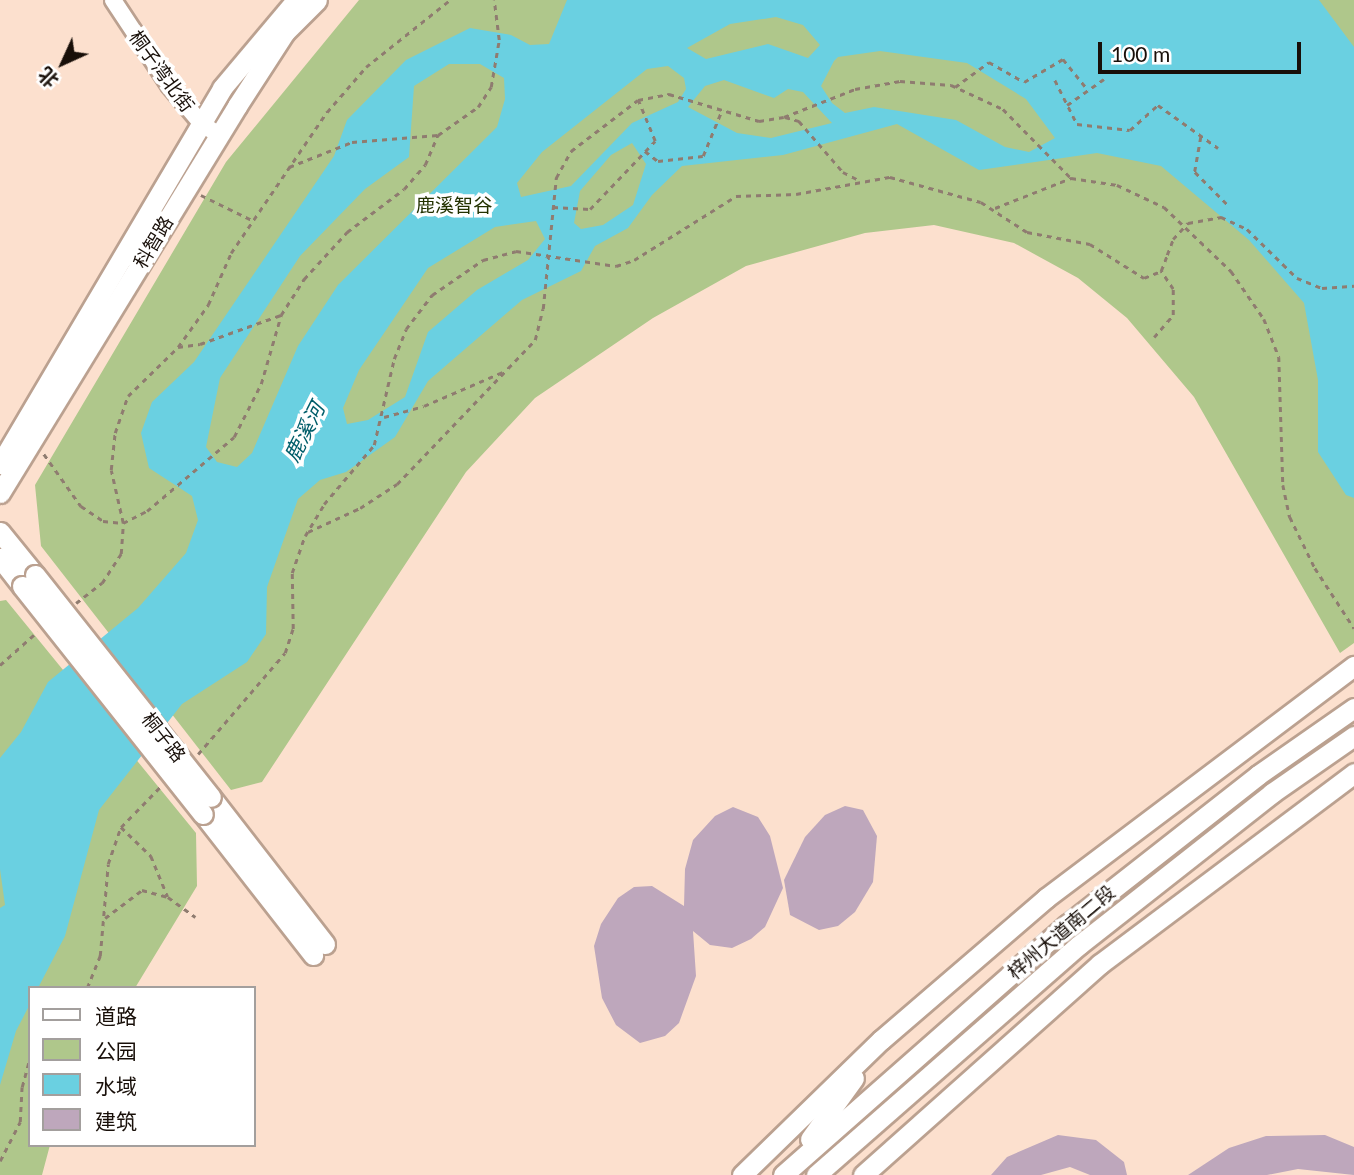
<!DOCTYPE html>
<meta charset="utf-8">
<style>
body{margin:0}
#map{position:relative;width:1354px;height:1175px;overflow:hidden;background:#fce0ce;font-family:Lato,"Noto Sans SC",sans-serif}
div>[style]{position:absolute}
.green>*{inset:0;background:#afc78b}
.water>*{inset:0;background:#6ad0e1}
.building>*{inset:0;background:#bea7bc}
.path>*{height:2.5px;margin-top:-1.25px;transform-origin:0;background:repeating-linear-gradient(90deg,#8f7c70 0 5px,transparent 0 10px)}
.roads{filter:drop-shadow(2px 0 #bba190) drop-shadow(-2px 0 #bba190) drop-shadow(0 2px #bba190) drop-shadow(0 -2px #bba190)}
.minor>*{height:16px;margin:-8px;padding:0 8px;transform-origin:8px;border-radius:8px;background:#fff}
.major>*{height:19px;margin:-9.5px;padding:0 9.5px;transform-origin:9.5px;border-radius:9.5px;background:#fff}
.path-bridge>*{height:2.5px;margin-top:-1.25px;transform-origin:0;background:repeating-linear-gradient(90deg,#8f7c70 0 5px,transparent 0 10px)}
.bridges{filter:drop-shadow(2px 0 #bba190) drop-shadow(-2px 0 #bba190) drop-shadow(0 2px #bba190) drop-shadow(0 -2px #bba190)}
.major-bridge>*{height:19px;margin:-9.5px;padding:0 9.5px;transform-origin:9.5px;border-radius:9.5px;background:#fff}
span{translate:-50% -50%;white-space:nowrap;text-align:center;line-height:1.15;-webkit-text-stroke:7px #fff;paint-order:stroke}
.street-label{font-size:19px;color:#180f09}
.park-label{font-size:19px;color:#233200}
.water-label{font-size:21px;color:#005e6a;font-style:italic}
.legend{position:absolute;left:28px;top:986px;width:228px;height:161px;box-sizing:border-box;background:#fff;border:2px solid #a39f9d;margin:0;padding:9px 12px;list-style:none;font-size:21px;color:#180f09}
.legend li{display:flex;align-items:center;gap:14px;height:35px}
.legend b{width:35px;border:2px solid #a39f9d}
.north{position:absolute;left:28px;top:28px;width:70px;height:70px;-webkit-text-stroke:5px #fff;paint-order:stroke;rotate:225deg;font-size:19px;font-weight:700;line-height:28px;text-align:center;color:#180f09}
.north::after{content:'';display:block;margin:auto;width:24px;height:32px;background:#180f09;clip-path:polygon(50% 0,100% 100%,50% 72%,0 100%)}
.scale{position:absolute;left:1098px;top:42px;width:203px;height:32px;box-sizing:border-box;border:4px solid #180f09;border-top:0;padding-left:9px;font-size:21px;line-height:24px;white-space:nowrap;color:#180f09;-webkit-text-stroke:5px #fff;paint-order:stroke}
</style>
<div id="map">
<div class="green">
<i style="clip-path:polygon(359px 0,1354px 0,1354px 643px,1340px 653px,1194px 397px,1127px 318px,1078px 278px,1014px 243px,934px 225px,865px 233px,746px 266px,653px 318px,535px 398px,466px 472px,262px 782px,231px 790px,41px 546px,35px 485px,226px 162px)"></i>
<i style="clip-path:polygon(6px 600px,196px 833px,197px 886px,135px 988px,30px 988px,30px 1145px,50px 1145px,42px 1175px,0 1175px,0 601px)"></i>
</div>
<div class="water">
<i style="clip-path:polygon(evenodd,567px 0,1319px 0,1354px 47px,1354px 498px,1346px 495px,1318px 452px,1318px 380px,1304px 303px,1249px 240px,1161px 166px,1097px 153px,979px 170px,897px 124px,783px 155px,682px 166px,652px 195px,628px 228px,595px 246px,581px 271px,522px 300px,428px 381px,395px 437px,346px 472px,320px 480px,298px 499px,267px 587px,266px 634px,247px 662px,182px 704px,99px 810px,65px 936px,38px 988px,30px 988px,30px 1004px,16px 1031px,0 1085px,0 908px,5px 905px,0 869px,0 758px,21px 732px,48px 682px,138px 608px,186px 553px,198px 520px,192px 496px,149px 468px,141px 433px,152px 402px,194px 362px,334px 156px,347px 120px,406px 60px,470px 28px,511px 35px,530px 45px,549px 44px,567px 0,776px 17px,803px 25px,820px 45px,808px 58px,768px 44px,706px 59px,687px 48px,730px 24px,776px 17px,567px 0,880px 51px,967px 63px,1026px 99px,1055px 138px,1029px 152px,1005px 147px,956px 120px,874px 107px,845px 113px,832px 103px,821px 86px,834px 61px,838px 57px,880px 51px,567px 0,449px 64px,480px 64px,504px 78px,505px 99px,497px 127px,338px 285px,298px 346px,252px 453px,237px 467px,217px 462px,206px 447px,220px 378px,300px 256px,365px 189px,409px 157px,414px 86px,449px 64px,567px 0,668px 66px,684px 78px,686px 89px,678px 102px,632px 123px,571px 186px,521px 197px,517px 183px,542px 152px,647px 69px,668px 66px,567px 0,724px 80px,774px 98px,788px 89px,803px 92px,832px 123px,771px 138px,737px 133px,688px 107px,705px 86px,724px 80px,567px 0,632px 143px,646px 164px,633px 205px,603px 225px,581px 229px,574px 223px,580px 191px,611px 155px,632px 143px,567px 0,536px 221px,545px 239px,528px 260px,477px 290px,428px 332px,405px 397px,368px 420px,347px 424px,343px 408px,359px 370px,428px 268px,495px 227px,536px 221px)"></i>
</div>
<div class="building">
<i style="clip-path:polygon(845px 806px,863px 810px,877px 836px,873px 882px,855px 912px,838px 926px,819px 930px,790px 915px,784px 880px,805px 837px,825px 815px)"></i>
<i style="clip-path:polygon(733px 807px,758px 817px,770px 836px,783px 888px,765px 927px,751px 939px,732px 948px,710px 945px,693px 931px,696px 976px,679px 1023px,665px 1036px,640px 1043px,616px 1025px,602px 998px,594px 946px,601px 924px,618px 898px,634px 887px,652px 886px,684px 906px,685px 869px,693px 840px,715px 816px)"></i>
<i style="clip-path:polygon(1058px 1135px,1096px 1140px,1124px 1162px,1127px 1175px,1090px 1175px,1070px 1167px,1041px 1175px,991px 1175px,1007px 1157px)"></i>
<i style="clip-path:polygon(1325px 1135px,1354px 1147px,1354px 1175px,1298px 1169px,1267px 1175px,1188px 1175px,1229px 1148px,1266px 1136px)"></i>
</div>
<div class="path">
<i style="left:1055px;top:80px;width:49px;rotate:63.4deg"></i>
<i style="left:1077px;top:124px;width:53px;rotate:6.5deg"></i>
<i style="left:1130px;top:130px;width:38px;rotate:-42deg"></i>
<i style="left:1158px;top:105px;width:74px;rotate:35.6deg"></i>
<i style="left:955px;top:87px;width:42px;rotate:-36.3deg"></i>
<i style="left:989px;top:62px;width:40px;rotate:29.7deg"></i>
<i style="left:1024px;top:82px;width:45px;rotate:-30.5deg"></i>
<i style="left:1063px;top:59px;width:40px;rotate:51deg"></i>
<i style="left:1067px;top:105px;width:45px;rotate:-35.1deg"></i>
<i style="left:785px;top:117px;width:15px;rotate:16deg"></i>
<i style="left:799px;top:121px;width:67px;rotate:49.2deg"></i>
<i style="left:843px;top:172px;width:16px;rotate:27deg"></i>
<i style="left:1201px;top:137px;width:36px;rotate:100deg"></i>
<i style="left:1195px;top:172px;width:45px;rotate:45deg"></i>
<i style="left:645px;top:151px;width:16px;rotate:38deg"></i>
<i style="left:658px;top:161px;width:45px;rotate:-6.3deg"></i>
<i style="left:703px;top:156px;width:50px;rotate:-67.6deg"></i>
<i style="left:289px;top:167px;width:68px;rotate:-21.6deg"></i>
<i style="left:352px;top:142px;width:86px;rotate:-4.7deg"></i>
<i style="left:201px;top:195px;width:57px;rotate:26.1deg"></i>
<i style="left:553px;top:207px;width:37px;rotate:3deg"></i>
<i style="left:590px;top:209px;width:94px;rotate:-46.3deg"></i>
<i style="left:655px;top:141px;width:44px;rotate:-112.5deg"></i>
<i style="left:995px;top:208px;width:82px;rotate:-21.5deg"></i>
<i style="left:1071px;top:178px;width:47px;rotate:8.7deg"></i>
<i style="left:1117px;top:185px;width:52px;rotate:25.1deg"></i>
<i style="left:1164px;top:207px;width:93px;rotate:43.7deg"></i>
<i style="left:1231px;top:271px;width:58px;rotate:55.5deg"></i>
<i style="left:1264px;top:319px;width:41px;rotate:68.5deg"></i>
<i style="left:1279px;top:357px;width:128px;rotate:88.2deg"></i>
<i style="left:1283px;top:485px;width:33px;rotate:78deg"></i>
<i style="left:1290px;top:517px;width:57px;rotate:63.9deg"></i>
<i style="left:1315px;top:568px;width:72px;rotate:57deg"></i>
<i style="left:1154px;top:337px;width:29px;rotate:-49deg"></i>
<i style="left:1173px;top:315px;width:26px;rotate:-90deg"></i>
<i style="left:1173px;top:289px;width:22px;rotate:-124deg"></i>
<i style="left:1161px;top:271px;width:17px;rotate:-69deg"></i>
<i style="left:178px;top:347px;width:22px;rotate:-8deg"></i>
<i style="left:200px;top:344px;width:86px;rotate:-19.7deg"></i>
<i style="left:384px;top:417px;width:41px;rotate:-15.4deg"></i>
<i style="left:424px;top:406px;width:88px;rotate:-23.4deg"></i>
<i style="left:44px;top:454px;width:64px;rotate:54.6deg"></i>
<i style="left:81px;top:506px;width:27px;rotate:34deg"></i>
<i style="left:103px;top:521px;width:20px;rotate:6deg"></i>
<i style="left:123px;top:523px;width:27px;rotate:-27deg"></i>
<i style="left:147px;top:511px;width:114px;rotate:-40.4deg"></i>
<i style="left:234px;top:437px;width:59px;rotate:-63deg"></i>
<i style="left:261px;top:384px;width:72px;rotate:-73.8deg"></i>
<i style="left:281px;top:315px;width:43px;rotate:-57.4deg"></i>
<i style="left:304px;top:279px;width:64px;rotate:-47.5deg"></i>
<i style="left:347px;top:232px;width:71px;rotate:-37deg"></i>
<i style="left:404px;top:189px;width:32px;rotate:-49deg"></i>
<i style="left:425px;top:165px;width:33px;rotate:-67deg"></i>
<i style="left:438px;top:135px;width:49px;rotate:-35deg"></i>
<i style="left:478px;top:107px;width:24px;rotate:-57deg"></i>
<i style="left:491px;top:87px;width:48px;rotate:-80.3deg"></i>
<i style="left:499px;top:40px;width:40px;rotate:-97.1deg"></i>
<i style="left:308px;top:532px;width:57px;rotate:-24.8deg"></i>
<i style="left:360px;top:508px;width:44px;rotate:-33deg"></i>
<i style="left:397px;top:484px;width:199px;rotate:-46.2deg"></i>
<i style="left:535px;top:340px;width:32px;rotate:-76deg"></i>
<i style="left:543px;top:309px;width:132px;rotate:-84.3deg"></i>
<i style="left:556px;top:178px;width:31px;rotate:-61deg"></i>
<i style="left:571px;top:151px;width:84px;rotate:-37.3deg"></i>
<i style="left:638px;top:100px;width:32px;rotate:-11deg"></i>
<i style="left:669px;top:94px;width:94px;rotate:16.7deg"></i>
<i style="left:759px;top:121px;width:25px;rotate:-9deg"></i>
<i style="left:784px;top:117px;width:76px;rotate:-21.5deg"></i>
<i style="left:855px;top:89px;width:46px;rotate:-10.1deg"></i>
<i style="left:900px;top:81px;width:51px;rotate:4.5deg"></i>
<i style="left:951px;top:85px;width:57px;rotate:24.8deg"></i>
<i style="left:1003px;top:109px;width:97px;rotate:45.4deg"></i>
<i style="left:76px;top:603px;width:33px;rotate:-38deg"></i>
<i style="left:102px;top:583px;width:35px;rotate:-57deg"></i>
<i style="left:121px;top:554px;width:31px;rotate:-86deg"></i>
<i style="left:123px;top:523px;width:54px;rotate:-102.8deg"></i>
<i style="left:111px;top:470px;width:37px;rotate:-84deg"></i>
<i style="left:115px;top:433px;width:39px;rotate:-71deg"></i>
<i style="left:128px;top:396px;width:70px;rotate:-44.4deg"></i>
<i style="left:178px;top:347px;width:52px;rotate:-54.5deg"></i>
<i style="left:208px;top:305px;width:57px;rotate:-66.1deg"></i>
<i style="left:231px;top:253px;width:171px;rotate:-55.8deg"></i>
<i style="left:327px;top:112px;width:60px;rotate:-49.1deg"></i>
<i style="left:366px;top:67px;width:107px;rotate:-38.6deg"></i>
<i style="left:0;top:665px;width:50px;rotate:-41.7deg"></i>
<i style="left:198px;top:754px;width:133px;rotate:-49.3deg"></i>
<i style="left:285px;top:653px;width:25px;rotate:-72deg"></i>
<i style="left:293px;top:629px;width:56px;rotate:-91deg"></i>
<i style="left:292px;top:573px;width:39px;rotate:-71deg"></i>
<i style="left:305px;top:536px;width:37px;rotate:-59deg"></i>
<i style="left:324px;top:504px;width:77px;rotate:-49.7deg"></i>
<i style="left:374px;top:445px;width:88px;rotate:-76.9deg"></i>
<i style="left:394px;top:359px;width:32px;rotate:-68deg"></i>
<i style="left:406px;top:329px;width:43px;rotate:-52.6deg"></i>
<i style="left:432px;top:295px;width:62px;rotate:-34.5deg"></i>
<i style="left:483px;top:260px;width:34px;rotate:-15deg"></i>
<i style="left:516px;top:251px;width:101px;rotate:8.5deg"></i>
<i style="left:616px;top:266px;width:19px;rotate:-18deg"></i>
<i style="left:634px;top:260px;width:120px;rotate:-32.1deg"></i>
<i style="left:736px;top:196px;width:60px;rotate:-1.9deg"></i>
<i style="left:796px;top:194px;width:96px;rotate:-10.3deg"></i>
<i style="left:890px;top:177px;width:94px;rotate:15.4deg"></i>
<i style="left:981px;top:202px;width:55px;rotate:33.1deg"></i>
<i style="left:1027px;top:232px;width:64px;rotate:10.8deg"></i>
<i style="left:1090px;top:244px;width:64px;rotate:32.2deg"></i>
<i style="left:1144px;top:278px;width:18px;rotate:-22deg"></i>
<i style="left:121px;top:827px;width:42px;rotate:44deg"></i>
<i style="left:151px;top:856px;width:44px;rotate:67.5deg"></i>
<i style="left:168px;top:897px;width:34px;rotate:36deg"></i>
<i style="left:105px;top:918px;width:46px;rotate:-37.1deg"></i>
<i style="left:142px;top:890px;width:27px;rotate:15deg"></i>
<i style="left:87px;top:988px;width:35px;rotate:-68deg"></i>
<i style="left:100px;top:956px;width:92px;rotate:-85deg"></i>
<i style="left:108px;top:864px;width:39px;rotate:-71deg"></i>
<i style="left:121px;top:827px;width:57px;rotate:-45.7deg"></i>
<i style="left:0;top:1161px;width:44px;rotate:-62.9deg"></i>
<i style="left:20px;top:1122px;width:35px;rotate:-87deg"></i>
<i style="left:22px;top:1087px;width:30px;rotate:-75deg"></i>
</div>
<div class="roads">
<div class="minor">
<i style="left:113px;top:0;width:102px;rotate:56.6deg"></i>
<i style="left:169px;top:85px;width:50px;rotate:49.9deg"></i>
<i style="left:201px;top:123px;width:22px;rotate:34deg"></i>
</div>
<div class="major">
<i style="left:0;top:464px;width:437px;rotate:-59.4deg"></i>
<i style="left:222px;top:88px;width:115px;rotate:-49.9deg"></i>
<i style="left:0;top:493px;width:454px;rotate:-58.5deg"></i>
<i style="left:237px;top:106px;width:88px;rotate:-57deg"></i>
<i style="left:285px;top:32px;width:45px;rotate:-45deg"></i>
<i style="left:0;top:532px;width:55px;rotate:50.9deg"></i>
<i style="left:0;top:558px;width:36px;rotate:52deg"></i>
<i style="left:211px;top:797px;width:186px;rotate:52.2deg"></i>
<i style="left:203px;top:814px;width:179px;rotate:52deg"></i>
<i style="left:810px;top:1139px;width:75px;rotate:-54.2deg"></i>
<i style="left:742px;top:1175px;width:194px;rotate:-44.2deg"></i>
<i style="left:881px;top:1040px;width:218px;rotate:-40.7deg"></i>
<i style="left:1046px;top:898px;width:386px;rotate:-37deg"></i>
<i style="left:783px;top:1175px;width:378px;rotate:-41.4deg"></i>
<i style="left:1067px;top:925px;width:243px;rotate:-38.1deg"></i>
<i style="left:1258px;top:775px;width:117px;rotate:-34.9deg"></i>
<i style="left:816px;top:1175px;width:349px;rotate:-41.2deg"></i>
<i style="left:1079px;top:945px;width:246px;rotate:-38.2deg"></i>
<i style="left:1272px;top:793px;width:100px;rotate:-34.8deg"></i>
<i style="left:863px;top:1175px;width:317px;rotate:-41.7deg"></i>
<i style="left:1100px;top:964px;width:318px;rotate:-36.9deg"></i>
</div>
</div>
<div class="path-bridge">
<i style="left:1167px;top:255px;width:17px;rotate:-69deg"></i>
<i style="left:1173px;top:239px;width:22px;rotate:-47deg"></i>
<i style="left:1188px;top:223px;width:34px;rotate:-10deg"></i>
<i style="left:1221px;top:217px;width:29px;rotate:25deg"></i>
<i style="left:1247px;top:229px;width:70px;rotate:44.4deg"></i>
<i style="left:1297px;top:278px;width:27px;rotate:22deg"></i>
<i style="left:1322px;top:288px;width:32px;rotate:-4deg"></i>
</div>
<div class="bridges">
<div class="major-bridge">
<i style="left:35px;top:575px;width:283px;rotate:51.6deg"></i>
<i style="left:22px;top:586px;width:291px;rotate:51.6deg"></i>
</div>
</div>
<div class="street-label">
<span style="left:162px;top:71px;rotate:54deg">桐子湾北街</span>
<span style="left:153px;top:242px;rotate:-59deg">科智路</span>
<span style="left:164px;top:737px;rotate:52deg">桐子路</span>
<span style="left:1061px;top:932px;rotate:-40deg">梓州大道南二段</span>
</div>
<div class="park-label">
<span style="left:454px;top:205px">鹿溪智谷</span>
</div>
<div class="water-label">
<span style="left:304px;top:432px;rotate:-63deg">鹿溪河</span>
</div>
<ul class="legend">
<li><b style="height:9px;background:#fff"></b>道路</li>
<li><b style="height:19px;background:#afc78b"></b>公园</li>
<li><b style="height:19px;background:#6ad0e1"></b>水域</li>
<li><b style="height:19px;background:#bea7bc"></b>建筑</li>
</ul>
<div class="north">北</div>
<div class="scale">100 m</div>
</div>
